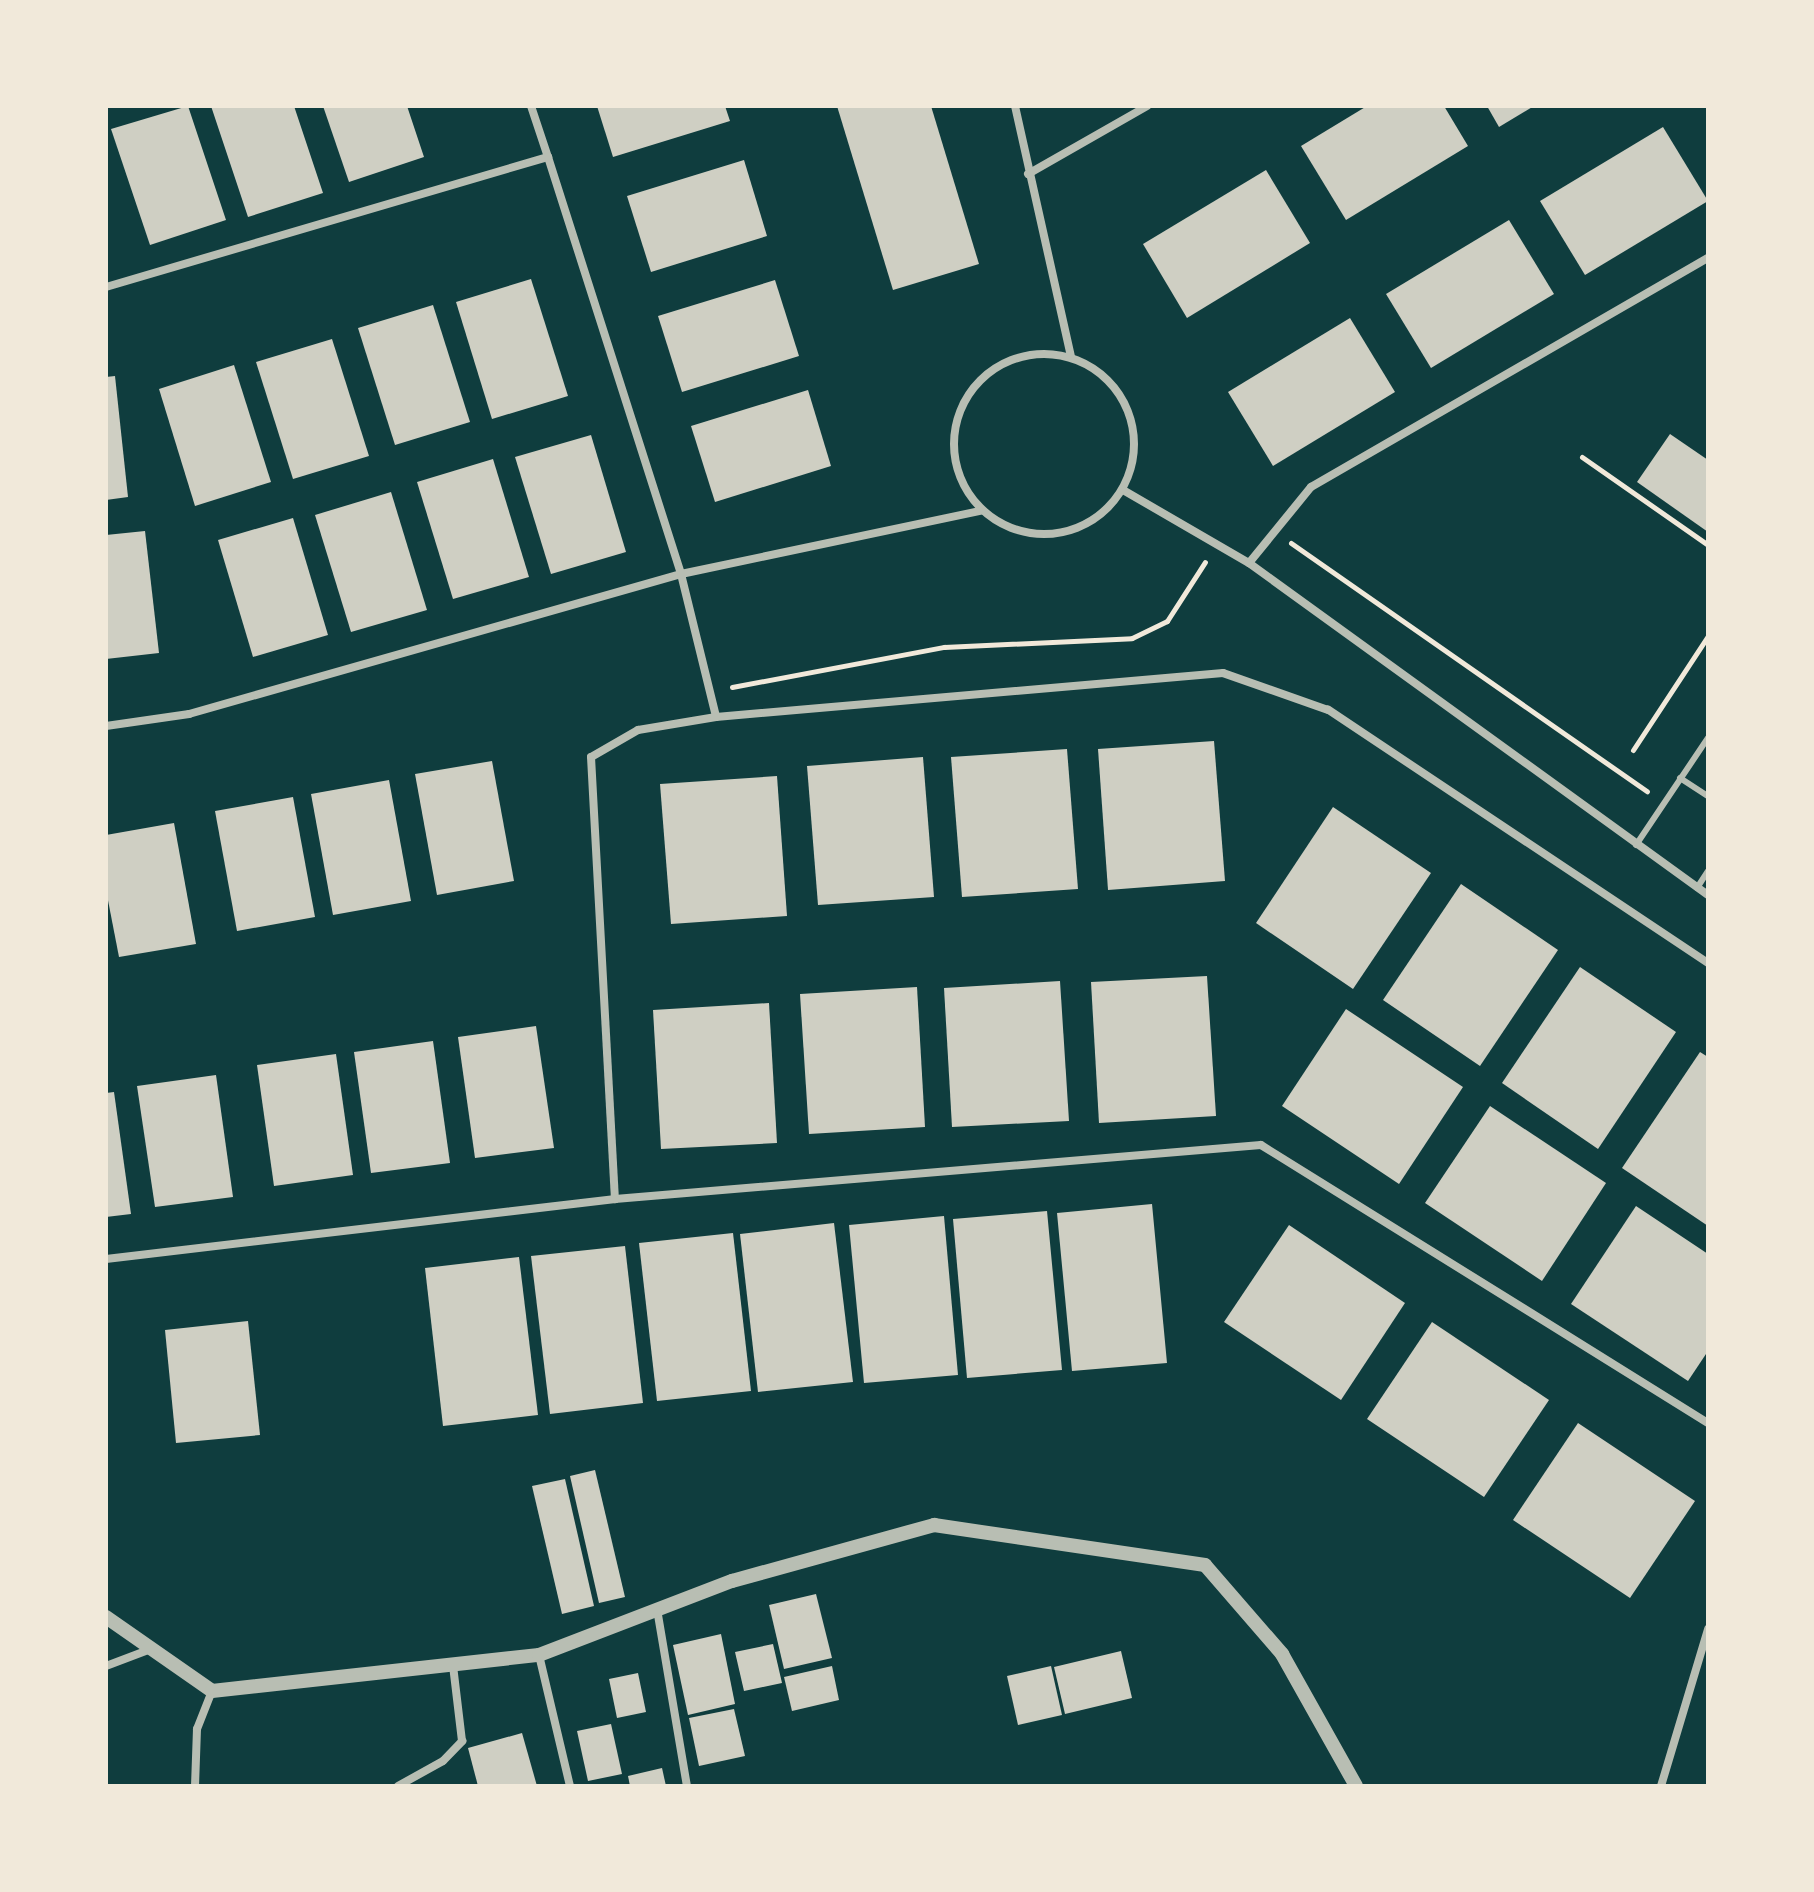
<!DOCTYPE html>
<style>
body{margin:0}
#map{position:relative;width:1814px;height:1892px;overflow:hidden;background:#0f3d3e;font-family:Manrope,sans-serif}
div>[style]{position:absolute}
.building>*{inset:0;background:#cfcfc3}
.path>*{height:5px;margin:-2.5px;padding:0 2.5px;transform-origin:2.5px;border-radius:2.5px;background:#f1e9da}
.service>*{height:6px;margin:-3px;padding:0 3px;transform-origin:3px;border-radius:3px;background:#b8beb3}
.minor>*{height:8px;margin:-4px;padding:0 4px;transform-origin:4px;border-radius:4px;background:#b8beb3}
.minor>.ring{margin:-4px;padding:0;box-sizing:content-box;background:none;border:8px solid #b8beb3;border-radius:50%}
.tertiary>*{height:14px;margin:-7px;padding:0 7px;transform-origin:7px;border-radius:7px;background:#b8beb3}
span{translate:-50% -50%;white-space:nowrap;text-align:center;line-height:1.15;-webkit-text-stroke:6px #f1e9da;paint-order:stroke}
.frame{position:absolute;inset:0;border:108px solid #f1e9da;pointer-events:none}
</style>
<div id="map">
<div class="building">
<i style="clip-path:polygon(188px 106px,226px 220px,150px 245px,111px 129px)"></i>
<i style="clip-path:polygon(211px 106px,294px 106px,323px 193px,248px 217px)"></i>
<i style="clip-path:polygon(323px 106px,407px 106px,424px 157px,349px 182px)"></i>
<i style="clip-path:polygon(597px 106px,725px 106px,730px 121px,613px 157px)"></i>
<i style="clip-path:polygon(837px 106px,931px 106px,979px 264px,893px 290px)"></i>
<i style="clip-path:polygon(1367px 106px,1444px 106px,1468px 146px,1346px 220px,1301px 146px)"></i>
<i style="clip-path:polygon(1487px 106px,1534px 106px,1499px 127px)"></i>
<i style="clip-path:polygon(1663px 127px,1708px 201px,1585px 275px,1540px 201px)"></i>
<i style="clip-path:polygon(744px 160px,767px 236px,651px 272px,627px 196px)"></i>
<i style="clip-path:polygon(1266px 170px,1310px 243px,1187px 318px,1143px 244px)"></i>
<i style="clip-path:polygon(1509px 220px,1554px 294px,1431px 368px,1386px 294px)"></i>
<i style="clip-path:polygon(531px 279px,568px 396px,492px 419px,456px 302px)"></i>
<i style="clip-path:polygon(775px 280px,799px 356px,682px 392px,658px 316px)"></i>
<i style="clip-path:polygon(433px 305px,470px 422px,395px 445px,358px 328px)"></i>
<i style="clip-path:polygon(1350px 318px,1395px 392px,1273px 466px,1228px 392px)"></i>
<i style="clip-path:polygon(332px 339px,369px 456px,293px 479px,256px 362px)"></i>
<i style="clip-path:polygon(234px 365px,271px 482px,195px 506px,159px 389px)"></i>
<i style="clip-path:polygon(115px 376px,128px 497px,106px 500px,106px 377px)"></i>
<i style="clip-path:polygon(808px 390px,831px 466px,715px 502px,691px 426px)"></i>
<i style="clip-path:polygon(1670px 434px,1708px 460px,1708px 532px,1637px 482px)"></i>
<i style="clip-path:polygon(591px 435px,626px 552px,551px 574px,515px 457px)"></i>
<i style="clip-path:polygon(493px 459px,529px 577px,453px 599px,417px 482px)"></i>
<i style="clip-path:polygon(391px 492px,427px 610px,351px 632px,315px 515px)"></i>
<i style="clip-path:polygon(293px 518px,328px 635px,253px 657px,218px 540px)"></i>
<i style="clip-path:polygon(145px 531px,159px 653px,106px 659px,106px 535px)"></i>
<i style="clip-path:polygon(1214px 741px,1225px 881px,1108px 890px,1098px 749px)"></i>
<i style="clip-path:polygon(1067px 749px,1078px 889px,962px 897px,951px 757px)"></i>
<i style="clip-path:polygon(923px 757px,934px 897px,818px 905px,807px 766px)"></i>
<i style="clip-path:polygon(492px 761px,514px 881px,437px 895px,415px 774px)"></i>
<i style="clip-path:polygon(777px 776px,787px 916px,671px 924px,660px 784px)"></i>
<i style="clip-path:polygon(389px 780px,411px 901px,333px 915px,311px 794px)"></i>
<i style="clip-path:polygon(293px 797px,315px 917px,237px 931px,215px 811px)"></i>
<i style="clip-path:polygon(1333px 807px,1431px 873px,1353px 989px,1256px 923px)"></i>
<i style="clip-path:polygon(174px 823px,196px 944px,119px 957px,106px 890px,106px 835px)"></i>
<i style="clip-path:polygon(1461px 884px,1558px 950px,1480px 1066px,1383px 1000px)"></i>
<i style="clip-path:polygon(1580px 967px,1676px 1032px,1598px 1149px,1502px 1083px)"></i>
<i style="clip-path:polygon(1207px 976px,1216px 1116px,1099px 1123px,1091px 982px)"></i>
<i style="clip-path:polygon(1060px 981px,1069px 1121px,952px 1127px,944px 988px)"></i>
<i style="clip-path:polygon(917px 987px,925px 1127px,809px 1134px,800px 994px)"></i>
<i style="clip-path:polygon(769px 1003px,777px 1143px,661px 1149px,653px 1010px)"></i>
<i style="clip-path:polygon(1346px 1009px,1463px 1087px,1399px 1184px,1282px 1106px)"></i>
<i style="clip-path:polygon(536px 1026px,554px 1148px,475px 1158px,458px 1037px)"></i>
<i style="clip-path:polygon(433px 1041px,450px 1163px,371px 1173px,354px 1052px)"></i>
<i style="clip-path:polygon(1700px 1052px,1708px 1057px,1708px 1226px,1622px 1168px)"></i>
<i style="clip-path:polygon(336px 1054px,353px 1175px,274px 1186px,257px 1065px)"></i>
<i style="clip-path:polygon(216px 1075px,233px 1197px,155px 1207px,137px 1086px)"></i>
<i style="clip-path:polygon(114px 1092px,131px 1214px,106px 1217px,106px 1093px)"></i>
<i style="clip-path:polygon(1490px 1106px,1606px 1183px,1542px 1281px,1425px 1203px)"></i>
<i style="clip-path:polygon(1152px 1204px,1167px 1363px,1072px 1371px,1057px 1213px)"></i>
<i style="clip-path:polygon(1636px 1206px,1708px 1254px,1708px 1351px,1688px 1381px,1571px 1304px)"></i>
<i style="clip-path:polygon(1047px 1211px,1062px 1370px,967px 1378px,953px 1219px)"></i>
<i style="clip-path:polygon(944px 1216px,958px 1375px,864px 1383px,849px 1225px)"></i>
<i style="clip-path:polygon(834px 1223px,853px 1382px,758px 1392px,740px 1234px)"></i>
<i style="clip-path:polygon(1289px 1225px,1405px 1303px,1341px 1400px,1224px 1322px)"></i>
<i style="clip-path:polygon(733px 1233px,751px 1391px,657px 1401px,639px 1243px)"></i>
<i style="clip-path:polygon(625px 1246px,643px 1403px,550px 1414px,531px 1256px)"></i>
<i style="clip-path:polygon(519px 1257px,538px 1415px,443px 1426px,425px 1268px)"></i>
<i style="clip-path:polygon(248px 1321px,260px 1435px,176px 1443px,165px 1330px)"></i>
<i style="clip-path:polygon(1432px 1322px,1549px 1400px,1484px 1497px,1367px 1419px)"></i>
<i style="clip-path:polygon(1578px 1423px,1695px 1501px,1630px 1598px,1513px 1520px)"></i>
<i style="clip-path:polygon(595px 1470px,625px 1597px,599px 1603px,570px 1476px)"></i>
<i style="clip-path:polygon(565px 1479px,594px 1606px,562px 1614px,532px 1486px)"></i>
<i style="clip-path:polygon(816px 1594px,832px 1658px,784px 1669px,769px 1605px)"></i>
<i style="clip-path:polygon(721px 1634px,735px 1704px,688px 1715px,673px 1645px)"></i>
<i style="clip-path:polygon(773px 1644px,782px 1683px,744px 1691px,735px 1652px)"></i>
<i style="clip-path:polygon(1121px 1651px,1132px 1698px,1065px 1714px,1054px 1667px)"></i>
<i style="clip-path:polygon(832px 1666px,839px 1700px,792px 1711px,784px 1677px)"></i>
<i style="clip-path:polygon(1051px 1666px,1062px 1715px,1018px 1725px,1007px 1676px)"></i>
<i style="clip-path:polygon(638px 1673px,646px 1712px,617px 1718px,609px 1679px)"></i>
<i style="clip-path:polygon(734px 1709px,745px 1756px,699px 1766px,689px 1718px)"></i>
<i style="clip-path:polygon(611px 1724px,622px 1774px,588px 1781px,577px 1731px)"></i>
<i style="clip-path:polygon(522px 1733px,537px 1786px,478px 1786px,468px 1748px)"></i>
<i style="clip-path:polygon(662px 1768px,666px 1786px,630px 1786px,628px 1776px)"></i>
</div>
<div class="path">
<i style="left:1582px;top:457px;width:154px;rotate:34.9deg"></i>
<i style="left:1291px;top:543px;width:434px;rotate:34.9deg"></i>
<i style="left:732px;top:687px;width:216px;rotate:-10.7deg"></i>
<i style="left:944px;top:647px;width:188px;rotate:-2.7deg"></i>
<i style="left:1132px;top:638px;width:39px;rotate:-26deg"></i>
<i style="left:1167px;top:621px;width:70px;rotate:-57.2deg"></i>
<i style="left:1633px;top:750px;width:136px;rotate:-56.7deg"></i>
</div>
<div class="service">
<i style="left:1680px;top:778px;width:33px;rotate:33deg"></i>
<i style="left:1636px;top:845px;width:129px;rotate:-56.1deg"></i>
<i style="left:1697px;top:888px;width:20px;rotate:-57deg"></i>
</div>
<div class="minor">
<i style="left:531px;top:106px;width:54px;rotate:71.6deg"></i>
<i style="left:1015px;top:106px;width:256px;rotate:77.4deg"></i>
<i style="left:1028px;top:174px;width:137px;rotate:-29.7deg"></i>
<i style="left:106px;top:287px;width:461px;rotate:-16.4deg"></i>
<i style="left:548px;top:157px;width:438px;rotate:72.3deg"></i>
<i style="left:681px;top:574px;width:147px;rotate:76.2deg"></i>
<i class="ring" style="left:954px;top:354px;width:172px;height:172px"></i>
<i style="left:1123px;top:490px;width:146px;rotate:30.1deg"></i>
<i style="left:1249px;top:563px;width:566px;rotate:35.88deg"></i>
<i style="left:1249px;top:563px;width:98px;rotate:-50.8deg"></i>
<i style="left:1311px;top:487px;width:458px;rotate:-30deg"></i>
<i style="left:106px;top:726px;width:84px;rotate:-8.2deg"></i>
<i style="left:189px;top:714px;width:512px;rotate:-15.88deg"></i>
<i style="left:681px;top:574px;width:307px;rotate:-11.9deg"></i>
<i style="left:1708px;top:963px;width:457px;rotate:-146.3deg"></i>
<i style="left:1328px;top:710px;width:111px;rotate:-160.6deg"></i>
<i style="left:1223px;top:673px;width:509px;rotate:175.04deg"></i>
<i style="left:716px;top:717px;width:79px;rotate:170.5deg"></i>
<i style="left:638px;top:730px;width:54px;rotate:150.1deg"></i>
<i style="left:591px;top:757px;width:443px;rotate:86.9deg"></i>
<i style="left:615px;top:1199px;width:648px;rotate:-4.78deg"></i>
<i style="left:1261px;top:1145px;width:526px;rotate:31.88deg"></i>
<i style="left:106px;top:1259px;width:513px;rotate:-6.72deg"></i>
<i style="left:657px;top:1609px;width:180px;rotate:80.4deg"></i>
<i style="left:539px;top:1655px;width:135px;rotate:76.7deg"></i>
<i style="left:106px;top:1666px;width:48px;rotate:-20.7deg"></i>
<i style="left:195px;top:1786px;width:57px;rotate:-88deg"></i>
<i style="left:197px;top:1729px;width:41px;rotate:-68.5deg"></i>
<i style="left:398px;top:1786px;width:51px;rotate:-29.1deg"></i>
<i style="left:443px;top:1761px;width:28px;rotate:-46deg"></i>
<i style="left:462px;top:1741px;width:77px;rotate:-96.8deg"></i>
<i style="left:1661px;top:1786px;width:164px;rotate:-73.3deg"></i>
</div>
<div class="tertiary">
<i style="left:106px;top:1617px;width:129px;rotate:34.9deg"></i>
<i style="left:212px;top:1691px;width:329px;rotate:-6.3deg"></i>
<i style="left:539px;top:1655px;width:207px;rotate:-21deg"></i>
<i style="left:732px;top:1581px;width:210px;rotate:-15.5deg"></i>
<i style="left:934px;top:1525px;width:274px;rotate:8.4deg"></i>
<i style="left:1205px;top:1565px;width:118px;rotate:49.1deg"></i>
<i style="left:1282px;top:1654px;width:151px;rotate:60.7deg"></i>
</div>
<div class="frame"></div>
</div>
